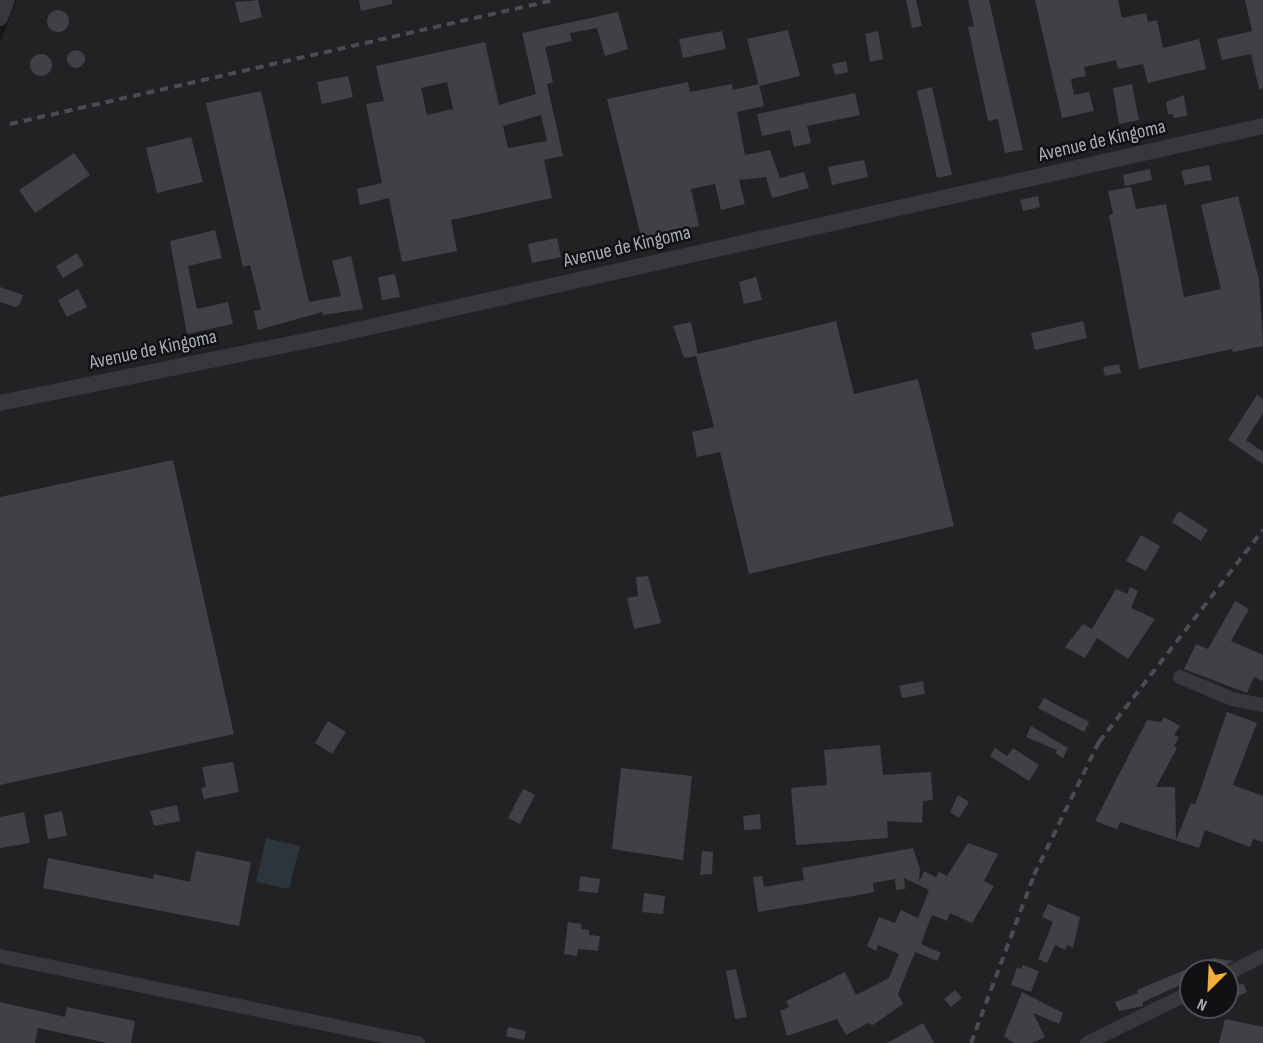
<!DOCTYPE html>
<style>
body{margin:0}
#map{position:relative;width:1263px;height:1043px;overflow:hidden;background:#161618;font-family:"Sofia Sans Condensed",sans-serif}
div>[style]{position:absolute}
.built>*{inset:0;background:#222225}
.water>*{inset:0;background:#2c353c}
.building>*{inset:0;background:#404145}
.round{border-radius:50%}
.minor>*{height:14px;margin:-7px;padding:0 7px;transform-origin:7px;border-radius:7px;background:#37383d}
.tertiary>*{height:16px;margin:-8px;padding:0 8px;transform-origin:8px;border-radius:8px;background:#37383d}
.rail>*{height:4px;margin-top:-2px;transform-origin:0;background:repeating-linear-gradient(90deg,#4a4c52 0 8px,transparent 0 14px)}
span{translate:-50% -50%;white-space:nowrap;text-align:center;line-height:1.15;-webkit-text-stroke:5px #111113;paint-order:stroke}
.street-label{font-size:20px;color:#a8adb8}
.north{position:absolute;left:1179px;top:959px;width:60px;height:60px;box-sizing:border-box;background:#111113;border:2px solid #4d4f55;border-radius:50%;rotate:204deg;font-size:16px;font-weight:700;line-height:24px;text-align:center;color:#a8adb8}
.north::after{content:'';display:block;margin:auto;width:21px;height:27px;background:#f2b134;clip-path:polygon(50% 0,100% 100%,50% 72%,0 100%)}
</style>
<div id="map">
<div class="built">
<i style="clip-path:polygon(evenodd,17px 0,1263px 0,1263px 1043px,0 1043px,0 43px,17px 0,1191px 971px,1227px 971px,1227px 1007px,1191px 1007px,1191px 971px)"></i>
</div>
<div class="water">
<i style="clip-path:polygon(266px 838px,300px 846px,289px 889px,256px 882px)"></i>
</div>
<div class="building">
<i style="clip-path:polygon(258px 0,262px 17px,240px 23px,235px 2px)"></i>
<i style="clip-path:polygon(359px 0,392px 0,392px 4px,361px 11px)"></i>
<i style="clip-path:polygon(906px 0,916px 0,922px 26px,912px 28px)"></i>
<i style="clip-path:polygon(968px 0,989px 0,1023px 150px,1005px 153px,998px 119px,988px 121px,968px 27px,974px 26px)"></i>
<i style="clip-path:polygon(1035px 0,1118px 0,1122px 18px,1146px 13px,1148px 22px,1157px 20px,1163px 48px,1199px 39px,1206px 69px,1148px 83px,1143px 64px,1118px 69px,1116px 60px,1084px 67px,1086px 76px,1071px 79px,1074px 95px,1089px 92px,1094px 111px,1062px 118px)"></i>
<i style="clip-path:polygon(1245px 0,1263px 0,1263px 88px,1259px 89px,1251px 54px,1222px 60px,1217px 39px,1252px 31px)"></i>
<i class="round" style="left:47px;top:10px;width:22px;height:22px"></i>
<i style="clip-path:polygon(evenodd,618px 12px,628px 49px,605px 56px,597px 28px,570px 33px,572px 41px,545px 47px,553px 82px,547px 84px,563px 156px,544px 160px,552px 198px,451px 220px,457px 251px,402px 262px,389px 198px,360px 205px,357px 189px,382px 183px,366px 104px,384px 101px,376px 66px,485px 42px,499px 105px,536px 94px,522px 33px,618px 12px,447px 82px,453px 109px,427px 115px,421px 88px,447px 82px,618px 12px,541px 115px,547px 141px,508px 148px,503px 126px,541px 115px)"></i>
<i style="clip-path:polygon(788px 30px,800px 76px,759px 86px,747px 39px)"></i>
<i style="clip-path:polygon(722px 31px,726px 49px,683px 58px,679px 39px)"></i>
<i style="clip-path:polygon(878px 31px,883px 59px,870px 62px,865px 34px)"></i>
<i class="round" style="left:67px;top:50px;width:18px;height:18px"></i>
<i class="round" style="left:30px;top:54px;width:22px;height:22px"></i>
<i style="clip-path:polygon(846px 61px,848px 72px,835px 75px,832px 64px)"></i>
<i style="clip-path:polygon(348px 76px,353px 97px,322px 104px,317px 82px)"></i>
<i style="clip-path:polygon(688px 82px,690px 92px,732px 84px,733px 90px,759px 84px,764px 106px,737px 112px,745px 155px,770px 150px,780px 178px,804px 172px,809px 188px,772px 198px,766px 177px,739px 180px,745px 204px,721px 210px,715px 184px,691px 189px,699px 226px,668px 233px,670px 240px,643px 245px,607px 99px)"></i>
<i style="clip-path:polygon(1132px 84px,1139px 120px,1119px 124px,1113px 88px)"></i>
<i style="clip-path:polygon(932px 87px,952px 175px,937px 178px,917px 91px)"></i>
<i style="clip-path:polygon(261px 91px,309px 302px,341px 296px,332px 261px,351px 256px,363px 309px,323px 315px,322px 312px,258px 330px,254px 311px,261px 310px,250px 265px,243px 267px,206px 103px)"></i>
<i style="clip-path:polygon(855px 93px,860px 115px,807px 126px,811px 143px,794px 147px,790px 130px,762px 136px,757px 114px)"></i>
<i style="clip-path:polygon(1184px 95px,1187px 116px,1174px 118px,1173px 114px,1168px 114px,1166px 102px)"></i>
<i style="clip-path:polygon(191px 137px,203px 182px,157px 193px,146px 148px)"></i>
<i style="clip-path:polygon(74px 153px,90px 175px,35px 213px,19px 190px)"></i>
<i style="clip-path:polygon(864px 160px,868px 177px,832px 185px,828px 167px)"></i>
<i style="clip-path:polygon(1209px 165px,1212px 180px,1185px 185px,1181px 171px)"></i>
<i style="clip-path:polygon(1150px 169px,1152px 180px,1125px 186px,1123px 175px)"></i>
<i style="clip-path:polygon(1131px 187px,1136px 209px,1166px 204px,1184px 297px,1221px 289px,1201px 205px,1238px 196px,1259px 280px,1263px 346px,1233px 352px,1232px 349px,1139px 369px,1109px 215px,1113px 214px,1108px 191px)"></i>
<i style="clip-path:polygon(1038px 196px,1040px 207px,1023px 211px,1020px 200px)"></i>
<i style="clip-path:polygon(215px 230px,222px 258px,188px 266px,197px 309px,228px 302px,233px 324px,187px 334px,170px 241px)"></i>
<i style="clip-path:polygon(557px 238px,561px 257px,532px 263px,528px 244px)"></i>
<i style="clip-path:polygon(77px 253px,84px 265px,63px 278px,56px 266px)"></i>
<i style="clip-path:polygon(395px 274px,400px 297px,382px 300px,378px 277px)"></i>
<i style="clip-path:polygon(756px 277px,762px 300px,744px 304px,739px 282px)"></i>
<i style="clip-path:polygon(0 287px,23px 295px,20px 304px,16px 307px,0 302px)"></i>
<i style="clip-path:polygon(78px 289px,87px 307px,67px 317px,58px 300px)"></i>
<i style="clip-path:polygon(836px 321px,854px 394px,918px 379px,954px 526px,749px 574px,720px 452px,697px 457px,692px 432px,714px 427px,696px 356px,684px 358px,673px 326px,691px 322px,698px 354px)"></i>
<i style="clip-path:polygon(1083px 321px,1087px 338px,1035px 350px,1031px 333px)"></i>
<i style="clip-path:polygon(1119px 364px,1121px 373px,1105px 376px,1103px 367px)"></i>
<i style="clip-path:polygon(1257px 395px,1263px 399px,1263px 413px,1246px 440px,1263px 452px,1263px 464px,1228px 440px)"></i>
<i style="clip-path:polygon(173px 460px,234px 734px,0 785px,0 497px)"></i>
<i style="clip-path:polygon(1179px 511px,1208px 530px,1201px 541px,1172px 522px)"></i>
<i style="clip-path:polygon(1141px 535px,1160px 546px,1146px 571px,1126px 561px)"></i>
<i style="clip-path:polygon(648px 576px,661px 623px,634px 629px,627px 598px,638px 596px,636px 577px)"></i>
<i style="clip-path:polygon(1130px 587px,1138px 591px,1131px 608px,1155px 619px,1128px 659px,1097px 638px,1085px 658px,1065px 647px,1083px 624px,1092px 629px,1116px 589px,1127px 594px)"></i>
<i style="clip-path:polygon(1235px 601px,1249px 609px,1231px 641px,1263px 655px,1263px 681px,1254px 677px,1247px 693px,1184px 669px,1196px 644px,1208px 649px)"></i>
<i style="clip-path:polygon(923px 681px,925px 694px,902px 698px,899px 686px)"></i>
<i style="clip-path:polygon(1044px 698px,1089px 722px,1084px 732px,1038px 708px)"></i>
<i style="clip-path:polygon(1227px 712px,1257px 723px,1233px 785px,1263px 796px,1263px 842px,1253px 839px,1250px 847px,1205px 830px,1199px 848px,1120px 822px,1117px 829px,1095px 821px,1147px 720px,1161px 722px,1164px 717px,1180px 726px,1174px 735px,1179px 737px,1174px 746px,1177px 748px,1156px 787px,1175px 787px,1176px 840px,1191px 803px,1195px 805px)"></i>
<i style="clip-path:polygon(328px 721px,346px 732px,332px 754px,315px 743px)"></i>
<i style="clip-path:polygon(1031px 726px,1068px 748px,1063px 758px,1055px 753px,1057px 750px,1026px 737px)"></i>
<i style="clip-path:polygon(880px 745px,883px 775px,931px 772px,933px 800px,923px 801px,922px 823px,887px 821px,888px 838px,796px 845px,791px 788px,827px 785px,824px 750px)"></i>
<i style="clip-path:polygon(995px 748px,1007px 756px,1013px 748px,1039px 765px,1029px 781px,990px 756px)"></i>
<i style="clip-path:polygon(233px 762px,239px 792px,204px 799px,201px 788px,206px 787px,202px 767px)"></i>
<i style="clip-path:polygon(621px 768px,692px 776px,683px 860px,612px 849px)"></i>
<i style="clip-path:polygon(523px 789px,535px 795px,520px 824px,508px 818px)"></i>
<i style="clip-path:polygon(958px 795px,969px 802px,959px 818px,950px 812px)"></i>
<i style="clip-path:polygon(177px 805px,180px 821px,154px 826px,150px 811px)"></i>
<i style="clip-path:polygon(62px 811px,67px 836px,48px 839px,44px 815px)"></i>
<i style="clip-path:polygon(24px 812px,30px 843px,0 848px,0 817px)"></i>
<i style="clip-path:polygon(760px 814px,761px 829px,744px 830px,743px 816px)"></i>
<i style="clip-path:polygon(968px 843px,998px 854px,984px 881px,994px 886px,972px 923px,950px 913px,947px 921px,932px 915px,921px 944px,941px 953px,937px 961px,915px 952px,898px 994px,903px 1004px,873px 1025px,868px 1023px,846px 1035px,837px 1019px,787px 1036px,780px 1011px,789px 1007px,786px 1001px,845px 972px,856px 995px,889px 978px,899px 954px,878px 945px,876px 951px,867px 946px,879px 917px,895px 923px,901px 910px,918px 918px,929px 890px,904px 878px,905px 889px,896px 890px,895px 879px,873px 883px,874px 892px,865px 894px,758px 912px,753px 877px,762px 876px,764px 887px,804px 880px,802px 868px,913px 848px,920px 869px,919px 882px,924px 871px,936px 877px,939px 872px,947px 876px)"></i>
<i style="clip-path:polygon(196px 851px,251px 862px,239px 926px,43px 888px,48px 858px,153px 879px,154px 874px,190px 882px)"></i>
<i style="clip-path:polygon(702px 851px,713px 852px,712px 874px,700px 875px)"></i>
<i style="clip-path:polygon(580px 876px,600px 879px,598px 893px,579px 891px)"></i>
<i style="clip-path:polygon(644px 893px,665px 896px,663px 914px,642px 912px)"></i>
<i style="clip-path:polygon(1048px 904px,1080px 917px,1073px 948px,1068px 945px,1065px 950px,1055px 945px,1047px 963px,1038px 959px,1053px 922px,1042px 917px)"></i>
<i style="clip-path:polygon(568px 922px,582px 924px,581px 929px,589px 930px,589px 935px,600px 936px,598px 951px,578px 949px,577px 956px,564px 954px)"></i>
<i style="clip-path:polygon(1213px 958px,1234px 961px,1212px 971px,1191px 971px,1191px 980px,1143px 1002px,1143px 1006px,1119px 1011px,1115px 1002px,1138px 993px,1137px 990px)"></i>
<i style="clip-path:polygon(1023px 965px,1039px 971px,1031px 992px,1011px 985px,1017px 967px,1021px 969px)"></i>
<i style="clip-path:polygon(736px 969px,747px 1017px,735px 1019px,726px 971px)"></i>
<i style="clip-path:polygon(1243px 983px,1247px 992px,1227px 1001px,1227px 990px)"></i>
<i style="clip-path:polygon(955px 990px,962px 998px,951px 1007px,944px 999px)"></i>
<i style="clip-path:polygon(1022px 992px,1063px 1013px,1059px 1024px,1033px 1013px,1045px 1037px,1032px 1043px,1014px 1043px,1004px 1036px)"></i>
<i style="clip-path:polygon(0 1002px,65px 1017px,67px 1007px,135px 1021px,131px 1043px,107px 1043px,38px 1028px,35px 1043px,0 1043px)"></i>
<i style="clip-path:polygon(1225px 1019px,1263px 1027px,1263px 1043px,1219px 1043px)"></i>
<i style="clip-path:polygon(923px 1023px,934px 1043px,887px 1043px)"></i>
<i style="clip-path:polygon(508px 1027px,526px 1031px,524px 1040px,506px 1036px)"></i>
</div>
<div class="minor">
<i style="left:1180px;top:677px;width:56px;rotate:22.9deg"></i>
<i style="left:1232px;top:699px;width:32px;rotate:11deg"></i>
<i style="left:0;top:956px;width:427px;rotate:11.8deg"></i>
<i style="left:1227px;top:974px;width:40px;rotate:-26.6deg"></i>
<i style="left:1087px;top:1043px;width:116px;rotate:-26.1deg"></i>
</div>
<div class="tertiary">
<i style="left:0;top:18px;width:19px;rotate:-69deg"></i>
<i style="left:0;top:403px;width:350px;rotate:-11.5deg"></i>
<i style="left:343px;top:333px;width:943px;rotate:-12.68deg"></i>
</div>
<div class="rail">
<i style="left:10px;top:124px;width:558px;rotate:-12.84deg"></i>
<i style="left:971px;top:1043px;width:179px;rotate:-69.4deg"></i>
<i style="left:1034px;top:875px;width:148px;rotate:-64deg"></i>
<i style="left:1099px;top:742px;width:268px;rotate:-52.3deg"></i>
</div>
<div class="street-label">
<span style="left:1102px;top:141px;rotate:-13deg">Avenue de Kingoma</span>
<span style="left:627px;top:247px;rotate:-13deg">Avenue de Kingoma</span>
<span style="left:153px;top:350px;rotate:-12deg">Avenue de Kingoma</span>
</div>
<div class="north">N</div>
</div>
